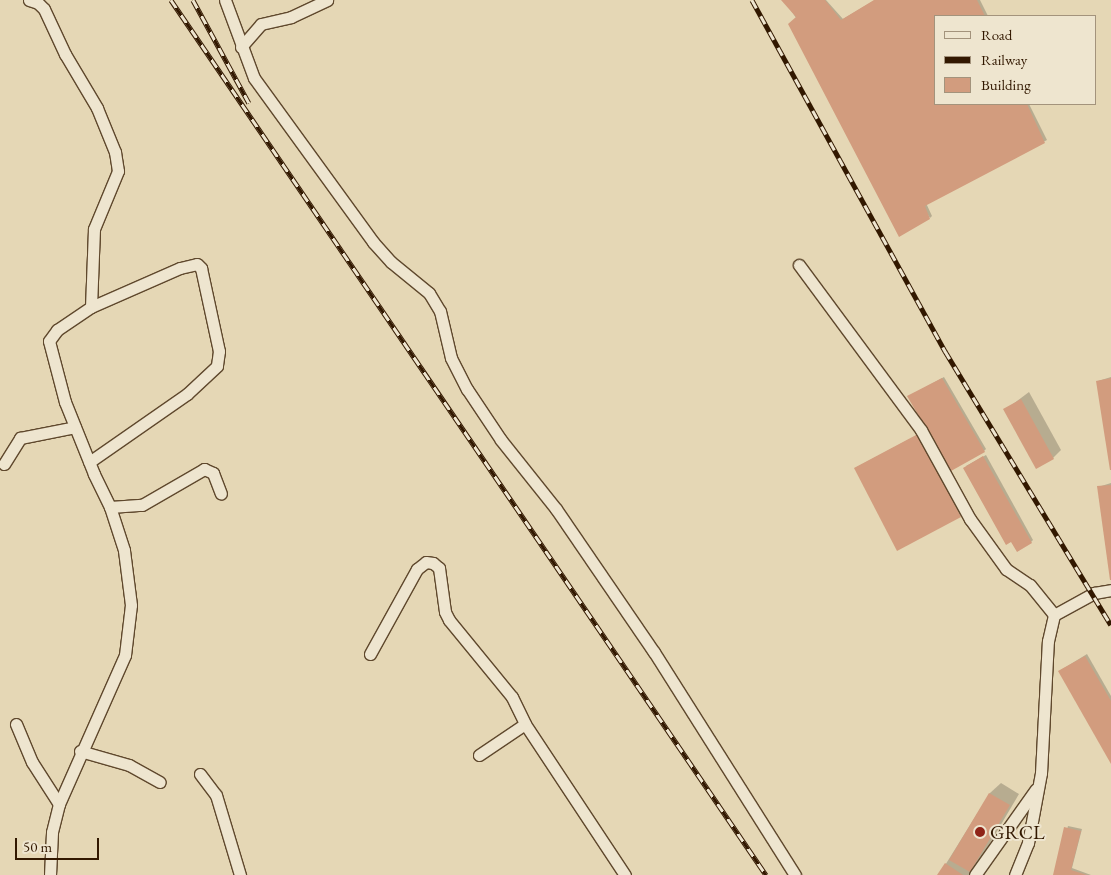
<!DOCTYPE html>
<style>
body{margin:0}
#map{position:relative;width:1111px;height:875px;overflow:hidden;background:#e5d7b5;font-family:"EB Garamond",serif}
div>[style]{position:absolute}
.shadow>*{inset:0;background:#0003}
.building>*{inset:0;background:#d29c7e}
.roads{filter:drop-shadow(1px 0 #5f482d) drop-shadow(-1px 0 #5f482d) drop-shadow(0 1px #5f482d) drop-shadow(0 -1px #5f482d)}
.minor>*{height:11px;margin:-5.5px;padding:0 5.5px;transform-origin:5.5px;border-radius:5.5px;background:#eee5cf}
.rail>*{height:5px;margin-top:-2.5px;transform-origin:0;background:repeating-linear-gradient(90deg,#eee5cf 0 9px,#321800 0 18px);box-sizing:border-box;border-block:1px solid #321800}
.dots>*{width:14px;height:14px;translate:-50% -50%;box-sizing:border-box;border:2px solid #eee5cf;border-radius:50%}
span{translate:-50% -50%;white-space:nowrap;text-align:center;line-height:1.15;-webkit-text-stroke:4px #eee5cf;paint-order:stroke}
.poi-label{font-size:20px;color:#321800}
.left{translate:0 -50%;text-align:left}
.legend{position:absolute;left:934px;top:15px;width:162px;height:90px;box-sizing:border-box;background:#eee5cf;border:1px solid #a3937c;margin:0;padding:6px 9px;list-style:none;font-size:15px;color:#321800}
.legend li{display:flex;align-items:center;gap:10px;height:25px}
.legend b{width:25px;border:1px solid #a3937c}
.scale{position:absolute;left:15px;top:838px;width:84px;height:22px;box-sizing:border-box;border:2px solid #321800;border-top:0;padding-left:6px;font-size:15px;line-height:18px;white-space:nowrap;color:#321800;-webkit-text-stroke:4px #eee5cf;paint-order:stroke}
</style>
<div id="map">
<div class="shadow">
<i style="clip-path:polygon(784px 0,826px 0,843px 19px,875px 0,980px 0,988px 16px,935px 16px,935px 104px,1029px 104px,1047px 140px,926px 203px,932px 216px,930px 218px)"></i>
<i style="clip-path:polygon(944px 377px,986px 449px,984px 451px,911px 395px)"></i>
<i style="clip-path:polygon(1111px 377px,1111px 469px,1098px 381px)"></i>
<i style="clip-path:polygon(1029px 392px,1061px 450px,1053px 458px,1005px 410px)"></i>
<i style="clip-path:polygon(921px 433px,963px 514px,898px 549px,855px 468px)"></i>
<i style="clip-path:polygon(986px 455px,1033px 540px,1031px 542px,966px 466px)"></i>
<i style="clip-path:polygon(1111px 483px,1111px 579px,1098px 487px)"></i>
<i style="clip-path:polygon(1087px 654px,1111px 696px,1111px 762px,1061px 670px)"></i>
<i style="clip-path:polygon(1001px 783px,1019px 794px,980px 860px,969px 875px,939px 875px,990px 793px)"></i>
<i style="clip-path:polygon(1068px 826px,1082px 829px,1072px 868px,1091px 875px,1054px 875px)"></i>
</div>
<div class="building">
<i style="clip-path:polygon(781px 0,825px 0,841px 20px,874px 0,977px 0,985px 16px,935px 16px,935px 104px,1027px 104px,1045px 143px,925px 206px,930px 219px,899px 237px,788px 24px,796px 17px)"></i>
<i style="clip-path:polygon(942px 378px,985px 452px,951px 471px,907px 396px)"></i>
<i style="clip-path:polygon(1111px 378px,1111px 470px,1110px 470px,1096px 381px)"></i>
<i style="clip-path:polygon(1021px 399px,1054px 459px,1036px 469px,1003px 409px)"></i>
<i style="clip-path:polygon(918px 434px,961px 517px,897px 551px,854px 468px)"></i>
<i style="clip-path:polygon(983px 456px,1032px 543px,1017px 552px,1011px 542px,1006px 545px,963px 468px)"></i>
<i style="clip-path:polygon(1111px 485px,1111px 580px,1110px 580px,1097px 486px)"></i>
<i style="clip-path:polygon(1085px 656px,1111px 701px,1111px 764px,1058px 671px)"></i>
<i style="clip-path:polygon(989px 793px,1010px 805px,970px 872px,949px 860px)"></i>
<i style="clip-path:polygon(1064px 827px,1081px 831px,1071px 870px,1087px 875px,1053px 875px)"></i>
<i style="clip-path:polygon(945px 863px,963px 875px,937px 875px)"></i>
</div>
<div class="roads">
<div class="minor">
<i style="left:29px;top:0;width:9px;rotate:18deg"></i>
<i style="left:38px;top:3px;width:8px;rotate:45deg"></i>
<i style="left:44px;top:9px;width:50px;rotate:65deg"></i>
<i style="left:65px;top:54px;width:63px;rotate:59.3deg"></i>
<i style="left:97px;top:108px;width:48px;rotate:67.8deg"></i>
<i style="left:115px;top:152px;width:19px;rotate:81deg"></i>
<i style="left:118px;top:171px;width:63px;rotate:112.5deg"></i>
<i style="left:94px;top:229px;width:78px;rotate:92.2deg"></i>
<i style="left:225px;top:0;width:83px;rotate:69.6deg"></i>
<i style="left:254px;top:78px;width:203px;rotate:54deg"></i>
<i style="left:373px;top:242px;width:27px;rotate:48deg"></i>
<i style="left:391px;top:262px;width:49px;rotate:39.2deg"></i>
<i style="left:429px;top:293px;width:21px;rotate:59deg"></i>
<i style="left:440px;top:311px;width:48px;rotate:76.8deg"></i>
<i style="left:451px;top:358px;width:35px;rotate:63deg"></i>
<i style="left:467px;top:389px;width:61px;rotate:56.3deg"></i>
<i style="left:501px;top:440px;width:88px;rotate:51.4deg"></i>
<i style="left:556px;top:509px;width:173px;rotate:55.6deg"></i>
<i style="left:654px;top:652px;width:264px;rotate:57.7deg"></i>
<i style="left:241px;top:47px;width:30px;rotate:-49deg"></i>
<i style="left:261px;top:24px;width:31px;rotate:-13deg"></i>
<i style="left:291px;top:17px;width:40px;rotate:-25deg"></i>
<i style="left:799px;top:265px;width:205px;rotate:53.5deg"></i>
<i style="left:921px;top:430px;width:102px;rotate:61.2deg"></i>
<i style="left:970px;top:519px;width:62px;rotate:54.2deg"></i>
<i style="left:1006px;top:569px;width:29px;rotate:34deg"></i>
<i style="left:1030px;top:585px;width:38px;rotate:51deg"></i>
<i style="left:4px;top:464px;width:31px;rotate:-58deg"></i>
<i style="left:20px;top:438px;width:56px;rotate:-11.3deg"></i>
<i style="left:110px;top:507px;width:32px;rotate:-4deg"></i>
<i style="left:142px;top:505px;width:72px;rotate:-30.1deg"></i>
<i style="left:204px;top:469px;width:10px;rotate:24deg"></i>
<i style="left:213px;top:473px;width:22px;rotate:69deg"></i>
<i style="left:370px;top:654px;width:97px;rotate:-61.1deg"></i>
<i style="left:417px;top:569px;width:11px;rotate:-38deg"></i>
<i style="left:426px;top:562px;width:7px;rotate:8deg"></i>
<i style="left:433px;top:563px;width:8px;rotate:40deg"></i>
<i style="left:439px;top:568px;width:44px;rotate:82.2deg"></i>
<i style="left:445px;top:612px;width:9px;rotate:63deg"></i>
<i style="left:449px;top:620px;width:99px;rotate:50.7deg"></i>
<i style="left:512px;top:697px;width:30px;rotate:64deg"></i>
<i style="left:525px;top:724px;width:181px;rotate:56.5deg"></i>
<i style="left:16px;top:724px;width:41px;rotate:67.2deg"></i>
<i style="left:32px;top:762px;width:50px;rotate:57.3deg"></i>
<i style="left:80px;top:751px;width:51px;rotate:15.9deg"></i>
<i style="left:129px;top:765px;width:35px;rotate:29deg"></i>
<i style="left:479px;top:755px;width:55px;rotate:-34deg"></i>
<i style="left:200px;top:774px;width:26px;rotate:53deg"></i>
<i style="left:216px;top:795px;width:84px;rotate:73.3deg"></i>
<i style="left:50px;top:875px;width:43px;rotate:-87.3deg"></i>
<i style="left:52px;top:832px;width:29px;rotate:-76deg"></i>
<i style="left:59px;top:804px;width:163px;rotate:-66.1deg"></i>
<i style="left:125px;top:655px;width:50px;rotate:-83.2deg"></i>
<i style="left:131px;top:605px;width:55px;rotate:-97.3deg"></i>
<i style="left:124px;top:550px;width:45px;rotate:-108deg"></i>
<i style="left:110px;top:507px;width:37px;rotate:-116deg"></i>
<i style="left:94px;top:474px;width:78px;rotate:-111.9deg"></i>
<i style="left:65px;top:402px;width:63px;rotate:-104.7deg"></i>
<i style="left:49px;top:341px;width:14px;rotate:-54deg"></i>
<i style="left:57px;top:330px;width:41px;rotate:-34.1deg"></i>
<i style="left:91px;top:307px;width:97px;rotate:-23.7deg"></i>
<i style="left:180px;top:268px;width:17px;rotate:-13deg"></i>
<i style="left:197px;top:264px;width:6px;rotate:45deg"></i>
<i style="left:201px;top:268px;width:85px;rotate:77.8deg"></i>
<i style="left:219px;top:351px;width:15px;rotate:98deg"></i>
<i style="left:217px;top:366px;width:41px;rotate:137deg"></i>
<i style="left:187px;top:394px;width:119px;rotate:145.2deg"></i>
<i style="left:975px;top:875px;width:105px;rotate:-54.7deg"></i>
<i style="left:1015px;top:875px;width:35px;rotate:-68deg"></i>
<i style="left:1028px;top:843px;width:71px;rotate:-79.5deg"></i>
<i style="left:1041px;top:773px;width:132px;rotate:-87deg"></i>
<i style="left:1048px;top:641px;width:27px;rotate:-77deg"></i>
<i style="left:1054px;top:615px;width:46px;rotate:-28.8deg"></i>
<i style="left:1094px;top:593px;width:17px;rotate:-10deg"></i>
</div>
</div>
<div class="rail">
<i style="left:171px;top:0;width:1058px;rotate:55.78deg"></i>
<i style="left:193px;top:0;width:117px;rotate:61.5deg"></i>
<i style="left:752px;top:0;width:401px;rotate:61.2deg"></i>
<i style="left:945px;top:351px;width:320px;rotate:58.8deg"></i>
</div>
<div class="dots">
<i style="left:980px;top:832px;background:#8f2418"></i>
</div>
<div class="poi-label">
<span class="left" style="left:990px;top:832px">GRCL</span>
</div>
<ul class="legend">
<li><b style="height:6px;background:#eee5cf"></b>Road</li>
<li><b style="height:6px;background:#321800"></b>Railway</li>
<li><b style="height:14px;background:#d29c7e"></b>Building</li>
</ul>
<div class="scale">50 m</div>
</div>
